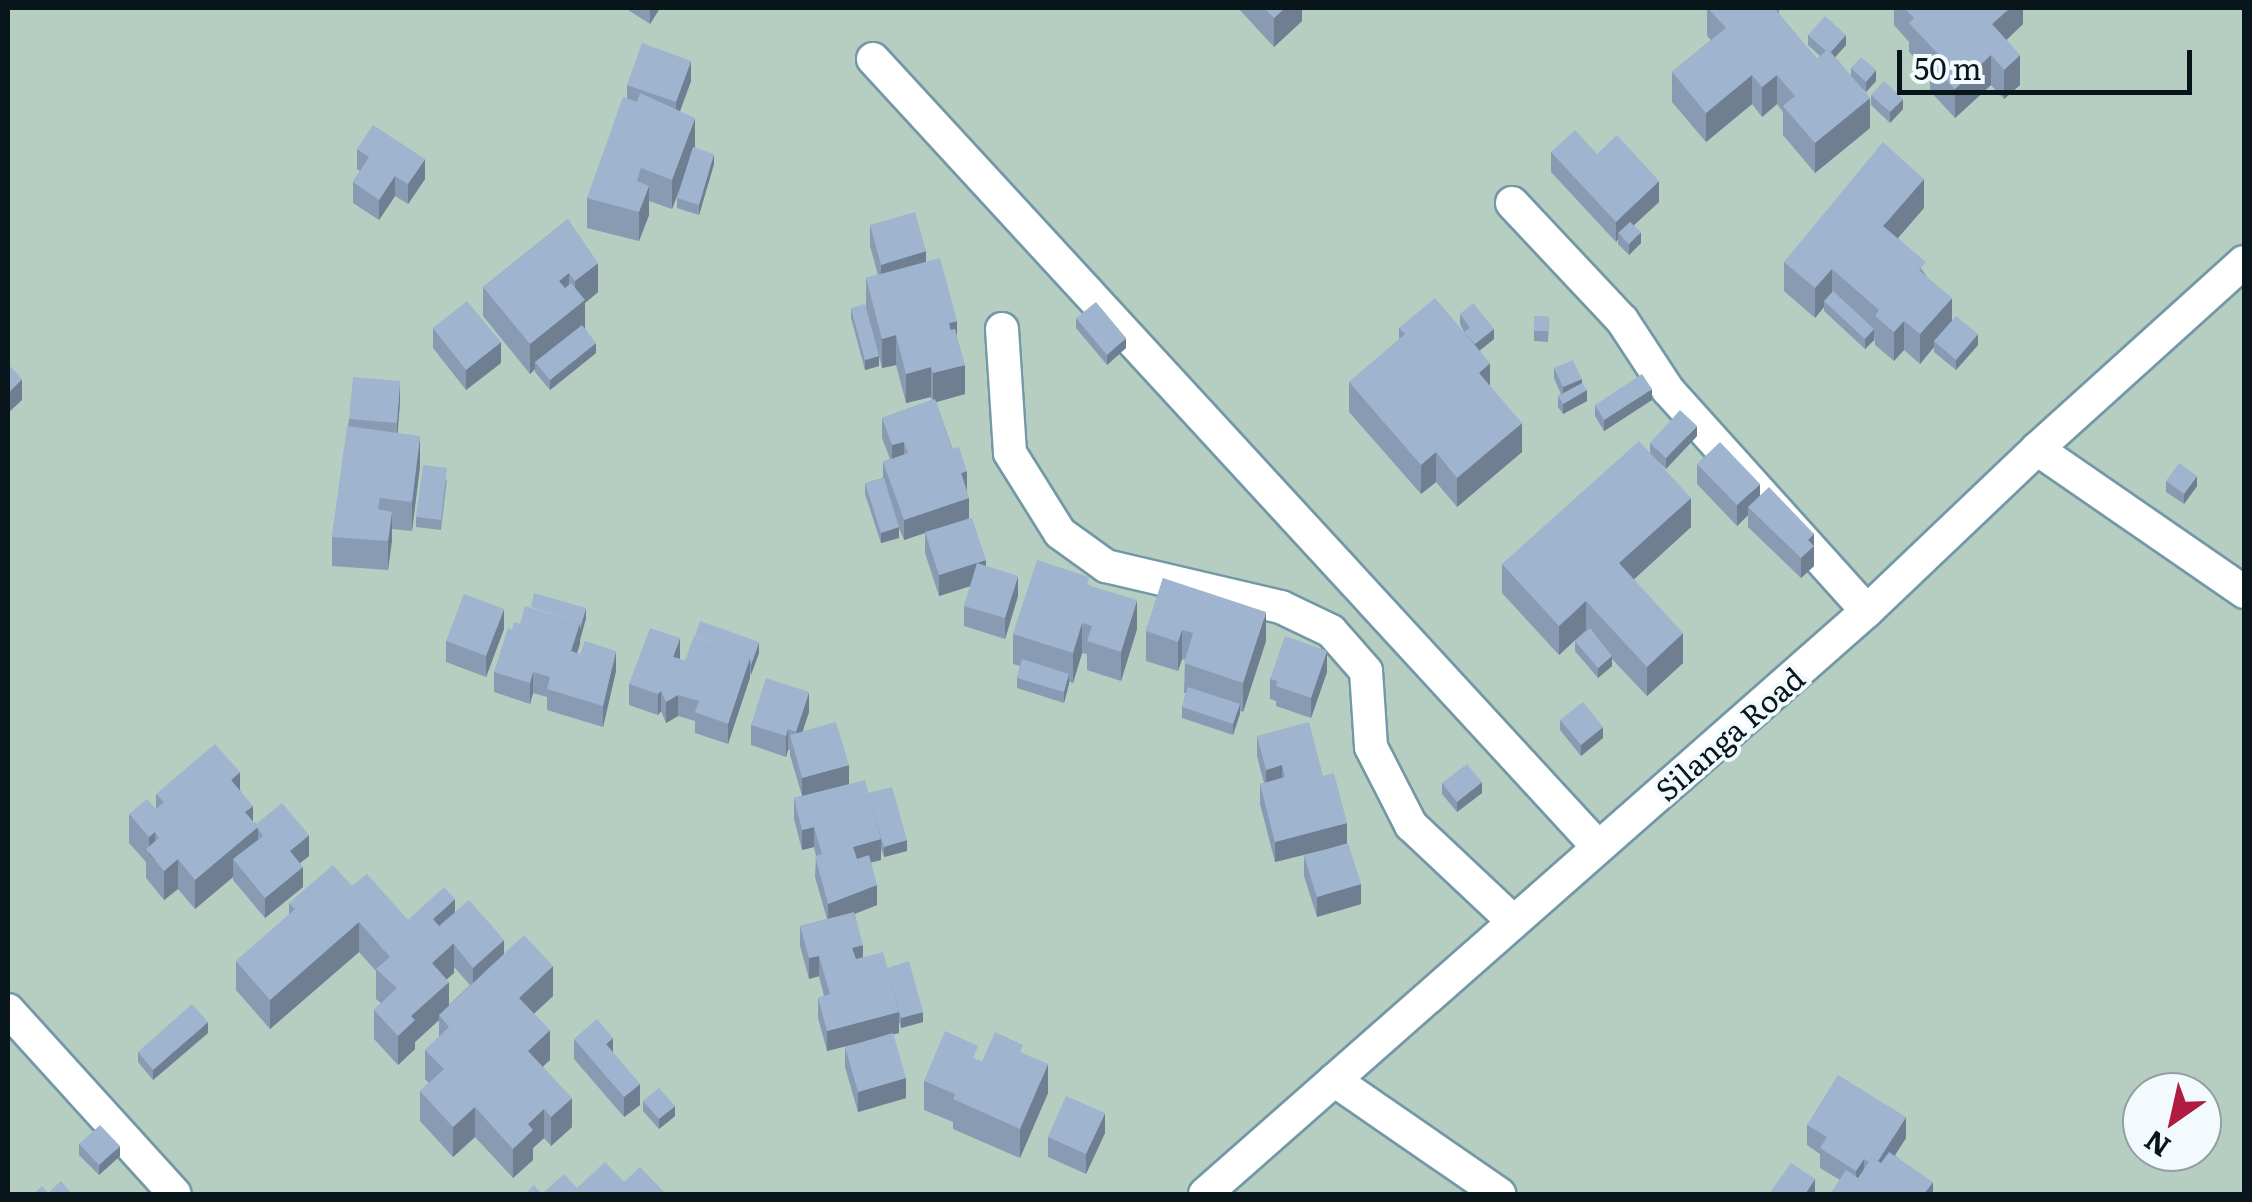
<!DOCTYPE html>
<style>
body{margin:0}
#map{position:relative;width:2252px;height:1202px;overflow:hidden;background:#d2f1fd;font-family:Literata,serif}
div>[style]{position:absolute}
.green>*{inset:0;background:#b5cec1}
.roads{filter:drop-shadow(2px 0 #7398a6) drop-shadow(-2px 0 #7398a6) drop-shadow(0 2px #7398a6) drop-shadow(0 -2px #7398a6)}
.street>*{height:32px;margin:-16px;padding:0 16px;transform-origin:16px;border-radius:16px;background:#fff}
.wall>*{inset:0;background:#889bb2}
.shaded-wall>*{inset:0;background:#6f7e91}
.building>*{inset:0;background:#9eb4cf}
span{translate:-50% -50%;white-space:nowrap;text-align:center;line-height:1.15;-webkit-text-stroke:8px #f2fafd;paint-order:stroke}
.street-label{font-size:30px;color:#08161b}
.frame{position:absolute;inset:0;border:10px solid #08161b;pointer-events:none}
.north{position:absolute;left:2122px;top:1072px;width:100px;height:100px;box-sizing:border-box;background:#f2fafd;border:2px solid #949fa3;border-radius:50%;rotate:214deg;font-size:28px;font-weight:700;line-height:40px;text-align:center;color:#08161b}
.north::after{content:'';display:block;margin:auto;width:35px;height:45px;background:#b01c41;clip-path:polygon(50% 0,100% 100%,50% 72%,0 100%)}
.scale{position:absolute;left:1897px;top:50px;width:295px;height:45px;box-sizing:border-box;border:5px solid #08161b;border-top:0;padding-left:12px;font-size:30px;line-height:35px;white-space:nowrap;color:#08161b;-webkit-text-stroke:8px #f2fafd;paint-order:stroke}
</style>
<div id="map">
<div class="green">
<i style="clip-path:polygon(evenodd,8px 8px,2244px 8px,2244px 1194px,8px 1194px,8px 8px,2142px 1092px,2202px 1092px,2202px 1152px,2142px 1152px,2142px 1092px)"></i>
</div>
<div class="roads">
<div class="street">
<i style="left:873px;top:59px;width:1071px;rotate:47.38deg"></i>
<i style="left:1512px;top:203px;width:161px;rotate:46.8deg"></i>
<i style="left:1622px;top:320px;width:84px;rotate:56.7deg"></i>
<i style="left:1668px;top:390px;width:297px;rotate:48deg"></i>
<i style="left:1002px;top:329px;width:124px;rotate:86.3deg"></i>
<i style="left:1010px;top:453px;width:94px;rotate:58deg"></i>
<i style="left:1060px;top:533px;width:57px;rotate:35.7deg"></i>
<i style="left:1106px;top:566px;width:180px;rotate:13.2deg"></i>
<i style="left:1281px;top:607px;width:55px;rotate:25.6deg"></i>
<i style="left:1331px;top:631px;width:53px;rotate:48.8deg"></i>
<i style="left:1366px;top:671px;width:76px;rotate:86.2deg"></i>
<i style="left:1371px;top:747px;width:88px;rotate:62.9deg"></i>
<i style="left:1411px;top:825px;width:141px;rotate:43.3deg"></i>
<i style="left:2037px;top:449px;width:252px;rotate:34.6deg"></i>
<i style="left:8px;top:1010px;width:248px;rotate:47.8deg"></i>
<i style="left:1334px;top:1080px;width:201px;rotate:34.6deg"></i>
<i style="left:1205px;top:1194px;width:882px;rotate:-41.37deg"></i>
<i style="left:1867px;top:611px;width:235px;rotate:-43.6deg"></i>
<i style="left:2037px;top:449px;width:279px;rotate:-42.1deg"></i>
</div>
</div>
<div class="wall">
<i style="clip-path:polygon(625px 8px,660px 8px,650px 24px)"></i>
<i style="clip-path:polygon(1238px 8px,1302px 8px,1302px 21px,1274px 47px)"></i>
<i style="clip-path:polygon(1707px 8px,1779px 8px,1779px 14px,1817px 59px,1820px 56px,1808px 45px,1808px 35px,1846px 45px,1835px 57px,1851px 76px,1851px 68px,1876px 81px,1866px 92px,1860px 87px,1870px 128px,1815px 173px,1783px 135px,1783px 112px,1777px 104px,1762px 117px,1752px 104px,1706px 142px,1672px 102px,1672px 72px,1711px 40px,1707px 36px)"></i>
<i style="clip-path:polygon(1894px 8px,2023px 8px,2023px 24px,2006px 40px,2020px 85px,2004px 99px,1991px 85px,1955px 118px,1930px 91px,1930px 74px,1909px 52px,1909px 42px,1894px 25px)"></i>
<i style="clip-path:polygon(691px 81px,680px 111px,695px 148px,714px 164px,699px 215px,677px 208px,677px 198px,679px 191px,672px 209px,649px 201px,649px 215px,639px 241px,587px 228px,587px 198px,627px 99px,627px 85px)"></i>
<i style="clip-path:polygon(1871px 95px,1903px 109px,1890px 123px,1871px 105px)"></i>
<i style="clip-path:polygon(357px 149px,425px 179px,408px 204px,395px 196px,379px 220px,353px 203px,353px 182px,360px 171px,357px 169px)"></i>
<i style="clip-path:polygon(1551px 152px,1597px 154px,1659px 202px,1634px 225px,1641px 243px,1629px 255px,1618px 244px,1618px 239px,1616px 242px,1551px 172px)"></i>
<i style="clip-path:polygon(1924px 208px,1898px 238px,1926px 275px,1952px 321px,1978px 345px,1956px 370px,1934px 352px,1934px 347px,1920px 364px,1904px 350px,1894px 361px,1875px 345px,1874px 335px,1874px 340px,1865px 349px,1824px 311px,1824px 307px,1815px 318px,1784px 291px,1784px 262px)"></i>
<i style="clip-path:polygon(568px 219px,598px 292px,585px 303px,585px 329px,596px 353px,550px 390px,535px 372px,535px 369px,530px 374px,483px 316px,483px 287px)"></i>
<i style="clip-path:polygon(870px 225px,926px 262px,957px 337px,965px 394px,936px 402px,967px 490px,969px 518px,986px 566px,1018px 596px,1005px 639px,964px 626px,964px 606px,971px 586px,939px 596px,925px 553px,925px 533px,904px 540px,899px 528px,899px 538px,881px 543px,865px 494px,865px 483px,883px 478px,883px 462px,890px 459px,882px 438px,882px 418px,932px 400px,931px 397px,906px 403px,896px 365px,882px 368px,879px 356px,879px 366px,865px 370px,851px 318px,851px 308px,866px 308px,866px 278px,878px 275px,870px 246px)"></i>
<i style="clip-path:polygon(1460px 314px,1494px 339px,1480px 350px,1490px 387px,1522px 452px,1457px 507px,1436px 482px,1421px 494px,1349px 412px,1349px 382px,1399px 340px,1399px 328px,1464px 332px,1460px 324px)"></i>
<i style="clip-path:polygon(1534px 316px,1549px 317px,1548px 342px,1534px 341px)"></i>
<i style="clip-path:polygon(1076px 318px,1126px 348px,1107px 365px,1076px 328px)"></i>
<i style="clip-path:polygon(433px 328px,501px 363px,466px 390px,433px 348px)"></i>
<i style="clip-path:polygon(1554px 368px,1582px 383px,1587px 401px,1563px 414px,1558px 407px,1558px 396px,1561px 394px,1554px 378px)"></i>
<i style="clip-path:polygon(1652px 400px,1604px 431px,1595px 416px,1595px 405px)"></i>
<i style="clip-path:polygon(400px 402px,397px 433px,420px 466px,412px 531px,392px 529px,388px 570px,332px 566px,332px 537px,349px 419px)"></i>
<i style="clip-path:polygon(1697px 436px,1666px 469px,1651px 455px,1691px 527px,1634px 579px,1683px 663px,1647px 696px,1612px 659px,1612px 666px,1598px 678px,1575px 651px,1575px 641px,1586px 630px,1559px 655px,1502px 593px,1502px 564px,1650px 453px,1650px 443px)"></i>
<i style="clip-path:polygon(1697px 464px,1760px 496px,1814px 534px,1814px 566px,1801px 578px,1748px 527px,1748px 515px,1737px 526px,1697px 484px)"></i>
<i style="clip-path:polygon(447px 479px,441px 530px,416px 527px,416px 517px)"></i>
<i style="clip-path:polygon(2166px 481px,2197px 486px,2184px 504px,2166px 492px)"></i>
<i style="clip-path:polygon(1163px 578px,1266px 641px,1243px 712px,1240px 711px,1233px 735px,1182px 718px,1182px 707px,1186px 693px,1184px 693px,1185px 660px,1182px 659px,1178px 671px,1146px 661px,1146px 631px)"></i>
<i style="clip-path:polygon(1089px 585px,1137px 629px,1121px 681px,1087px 670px,1087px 654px,1082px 653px,1073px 683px,1069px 682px,1064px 703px,1017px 688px,1017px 678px,1020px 666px,1013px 664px,1013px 634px)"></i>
<i style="clip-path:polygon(586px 618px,577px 653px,616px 671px,603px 727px,547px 710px,547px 697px,533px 693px,530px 704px,494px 692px,494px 672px,512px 630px,520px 624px)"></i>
<i style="clip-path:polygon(504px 629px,486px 677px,446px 662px,446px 641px)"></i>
<i style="clip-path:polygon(759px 653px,750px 675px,728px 744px,695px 733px,695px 721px,678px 716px,666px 723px,661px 711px,658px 715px,629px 705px,629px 684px,679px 659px,685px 661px)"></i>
<i style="clip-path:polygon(1327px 672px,1311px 718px,1276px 706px,1276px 701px,1270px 699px,1270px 679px)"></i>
<i style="clip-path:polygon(809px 712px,802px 732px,849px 784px,868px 793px,907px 851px,884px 857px,881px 849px,881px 860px,871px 862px,877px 905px,855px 914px,863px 958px,887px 967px,923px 1022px,901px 1028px,899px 1021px,899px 1033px,893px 1034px,906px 1098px,858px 1112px,845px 1067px,845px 1047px,862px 1042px,827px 1051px,818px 1018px,818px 998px,824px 996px,819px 976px,809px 979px,800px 946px,800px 926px,827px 919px,815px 877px,816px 856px,814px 847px,802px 850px,794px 819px,794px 798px,802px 796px,790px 755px,790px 750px,788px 750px,786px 757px,751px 745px,751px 725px)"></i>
<i style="clip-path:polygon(1560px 720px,1603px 738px,1581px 756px,1560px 730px)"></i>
<i style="clip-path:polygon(1257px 736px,1323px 776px,1347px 843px,1361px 904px,1317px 917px,1304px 876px,1304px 856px,1336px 847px,1275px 862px,1260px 804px,1260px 784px,1264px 783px,1257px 756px)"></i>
<i style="clip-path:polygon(1442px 783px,1482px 793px,1457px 812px,1442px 794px)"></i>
<i style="clip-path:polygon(240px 790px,253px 822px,309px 856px,300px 863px,303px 887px,265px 918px,233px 880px,233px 877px,195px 909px,178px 889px,164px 900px,146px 878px,146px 862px,129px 843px,129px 814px,156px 809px,156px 794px)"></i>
<i style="clip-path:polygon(evenodd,352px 886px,408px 920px,455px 912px,553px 996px,534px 1014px,550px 1060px,543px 1066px,572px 1127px,551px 1146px,544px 1138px,533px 1148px,533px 1160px,513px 1178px,475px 1137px,453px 1157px,420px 1121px,420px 1091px,429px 1083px,425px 1079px,425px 1050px,439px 1037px,439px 1020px,415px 1042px,415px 1049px,398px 1065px,374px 1039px,374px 1010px,381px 1003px,376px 999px,376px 971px,359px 952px,270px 1029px,236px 990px,236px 961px,289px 915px,289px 903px,352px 886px,454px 967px,470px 985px,449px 1005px,446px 980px,454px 973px,454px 967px)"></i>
<i style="clip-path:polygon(208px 1033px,153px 1080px,138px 1062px,138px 1052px)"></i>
<i style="clip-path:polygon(574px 1039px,640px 1105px,624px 1117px,574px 1059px)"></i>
<i style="clip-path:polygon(1023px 1053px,1048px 1093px,1020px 1158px,953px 1129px,953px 1122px,924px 1110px,924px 1081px,978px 1060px,982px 1062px)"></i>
<i style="clip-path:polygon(643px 1101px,675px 1116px,659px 1129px,643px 1111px)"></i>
<i style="clip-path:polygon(1807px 1125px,1906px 1138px,1895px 1155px,1933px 1194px,1840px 1180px,1820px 1168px,1820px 1154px,1807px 1145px)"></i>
<i style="clip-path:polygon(1105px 1133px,1086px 1174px,1048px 1157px,1048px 1137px)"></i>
<i style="clip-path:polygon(79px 1144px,120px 1156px,99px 1175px,79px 1155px)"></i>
</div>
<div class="shaded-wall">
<i style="clip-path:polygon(650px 8px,660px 8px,650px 24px)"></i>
<i style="clip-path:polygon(1285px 8px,1302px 8px,1302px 21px,1274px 47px,1274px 18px)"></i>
<i style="clip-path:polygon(2010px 8px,2023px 8px,2023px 24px,1992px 54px,1992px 24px)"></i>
<i style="clip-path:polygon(1846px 35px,1846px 45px,1829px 64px,1829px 53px)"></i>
<i style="clip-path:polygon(1991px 55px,1991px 85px,1955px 118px,1955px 89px)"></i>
<i style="clip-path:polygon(2020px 55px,2020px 85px,2004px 99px,2004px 70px)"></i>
<i style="clip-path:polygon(691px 61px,691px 81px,676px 122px,676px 102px)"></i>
<i style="clip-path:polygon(1876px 70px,1876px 81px,1866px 92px,1866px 82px)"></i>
<i style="clip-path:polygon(1752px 75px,1752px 104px,1706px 142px,1706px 113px)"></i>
<i style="clip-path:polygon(1777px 75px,1777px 104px,1762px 117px,1762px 87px)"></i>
<i style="clip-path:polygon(1870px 98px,1870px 128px,1815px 173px,1815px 143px)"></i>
<i style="clip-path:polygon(1903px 99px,1903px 109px,1890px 123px,1890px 112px)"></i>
<i style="clip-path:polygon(695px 118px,695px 148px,672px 209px,672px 180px)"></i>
<i style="clip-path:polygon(714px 154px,714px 164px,699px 215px,699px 205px)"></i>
<i style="clip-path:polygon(425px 159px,425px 179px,408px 204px,408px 184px)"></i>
<i style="clip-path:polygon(395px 176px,395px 196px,379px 220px,379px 200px)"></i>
<i style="clip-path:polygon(1924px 179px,1924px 208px,1883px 255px,1883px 226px)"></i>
<i style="clip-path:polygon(1659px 181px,1659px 202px,1621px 237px,1618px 233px,1618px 239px,1616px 242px,1616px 222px)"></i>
<i style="clip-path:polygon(649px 186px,649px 215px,639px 241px,639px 212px)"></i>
<i style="clip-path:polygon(1641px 232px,1641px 243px,1629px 255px,1629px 244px)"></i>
<i style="clip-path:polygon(926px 251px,926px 272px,881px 285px,881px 265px)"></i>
<i style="clip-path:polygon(598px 263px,598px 292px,585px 303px,585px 329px,535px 362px,535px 369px,530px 374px,530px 344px,575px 307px,575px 281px)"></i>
<i style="clip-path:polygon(1832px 269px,1832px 298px,1824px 301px,1824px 307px,1815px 318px,1815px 288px)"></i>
<i style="clip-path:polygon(569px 273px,569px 302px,559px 281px)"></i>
<i style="clip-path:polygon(1952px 298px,1952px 327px,1934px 341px,1934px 347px,1920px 364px,1920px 334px)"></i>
<i style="clip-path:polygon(957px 321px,957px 350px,949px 323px)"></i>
<i style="clip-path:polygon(1904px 321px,1904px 350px,1894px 361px,1894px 332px)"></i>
<i style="clip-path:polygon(1494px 329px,1494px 339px,1468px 360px,1468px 349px)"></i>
<i style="clip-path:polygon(1874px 329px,1874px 340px,1865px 349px,1865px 339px)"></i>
<i style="clip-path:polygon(1978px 334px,1978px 345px,1956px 370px,1956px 360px)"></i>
<i style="clip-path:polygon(896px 335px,896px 365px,882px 368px,882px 339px)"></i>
<i style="clip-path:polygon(1126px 338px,1126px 348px,1107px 365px,1107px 355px)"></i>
<i style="clip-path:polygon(501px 342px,501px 363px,466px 390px,466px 370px)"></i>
<i style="clip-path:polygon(596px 343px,596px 353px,550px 390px,550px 380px)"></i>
<i style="clip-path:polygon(879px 356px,879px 366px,865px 370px,865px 360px)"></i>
<i style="clip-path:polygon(1490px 363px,1490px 392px,1479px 373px)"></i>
<i style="clip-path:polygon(965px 365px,965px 394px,933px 403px,933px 373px)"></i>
<i style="clip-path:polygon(931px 367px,931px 397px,906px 403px,906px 374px)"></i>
<i style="clip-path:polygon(22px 379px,22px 400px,8px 413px,8px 393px)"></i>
<i style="clip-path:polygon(1582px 379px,1582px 389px,1563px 398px,1563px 387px)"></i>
<i style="clip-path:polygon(400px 381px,400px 402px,397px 443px,397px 423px)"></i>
<i style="clip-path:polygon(1652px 389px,1652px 400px,1604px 431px,1604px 420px)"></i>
<i style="clip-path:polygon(1587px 390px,1587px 401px,1563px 414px,1563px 404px)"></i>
<i style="clip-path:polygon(1522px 423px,1522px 452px,1457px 507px,1457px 478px)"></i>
<i style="clip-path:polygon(1697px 426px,1697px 436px,1666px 469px,1666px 458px)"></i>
<i style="clip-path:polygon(420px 436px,420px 466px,412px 531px,412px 502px)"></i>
<i style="clip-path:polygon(904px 442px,904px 462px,892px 466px,892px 445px)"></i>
<i style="clip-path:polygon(1436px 452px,1436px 482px,1421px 494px,1421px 465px)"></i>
<i style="clip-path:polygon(967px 471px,967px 491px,961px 473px)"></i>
<i style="clip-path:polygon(2197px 476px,2197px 486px,2184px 504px,2184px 494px)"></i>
<i style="clip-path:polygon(1760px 484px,1760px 504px,1748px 507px,1748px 515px,1737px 526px,1737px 505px)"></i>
<i style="clip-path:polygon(969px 498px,969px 518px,904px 540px,904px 520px)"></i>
<i style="clip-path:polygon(1691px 498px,1691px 527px,1619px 593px,1619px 563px)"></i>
<i style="clip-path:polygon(392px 512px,392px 541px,388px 570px,388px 541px)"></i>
<i style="clip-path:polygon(899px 527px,899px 538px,881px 543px,881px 533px)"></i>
<i style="clip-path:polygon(1814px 534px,1814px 566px,1801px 578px,1801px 558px,1808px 540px)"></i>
<i style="clip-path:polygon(986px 560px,986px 581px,939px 596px,939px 575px)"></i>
<i style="clip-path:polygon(1018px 576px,1018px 596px,1005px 639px,1005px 618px)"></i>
<i style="clip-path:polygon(1137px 600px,1137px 629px,1121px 681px,1121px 652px)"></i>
<i style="clip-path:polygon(1586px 601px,1586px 630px,1559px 655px,1559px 626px)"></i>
<i style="clip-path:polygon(586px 608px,586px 618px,580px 639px,580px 629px)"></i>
<i style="clip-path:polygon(504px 609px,504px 629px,486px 677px,486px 656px)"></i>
<i style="clip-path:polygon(1266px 612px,1266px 641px,1243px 712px,1243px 683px)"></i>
<i style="clip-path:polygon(580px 623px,580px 644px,571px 672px,571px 651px)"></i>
<i style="clip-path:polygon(1082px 623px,1082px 653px,1073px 683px,1073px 653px)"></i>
<i style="clip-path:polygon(1182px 630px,1182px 659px,1178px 671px,1178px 642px)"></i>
<i style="clip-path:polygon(1683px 633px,1683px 663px,1647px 696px,1647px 667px)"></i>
<i style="clip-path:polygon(680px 638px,680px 659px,673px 657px)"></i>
<i style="clip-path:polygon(759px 642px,759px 653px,751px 675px,751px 665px)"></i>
<i style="clip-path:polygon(616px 651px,616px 671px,603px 727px,603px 706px)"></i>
<i style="clip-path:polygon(1327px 651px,1327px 672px,1311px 718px,1311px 698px)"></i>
<i style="clip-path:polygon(1612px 656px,1612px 666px,1598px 678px,1598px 668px)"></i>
<i style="clip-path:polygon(750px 658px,750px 678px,728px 744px,728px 724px)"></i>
<i style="clip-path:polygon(533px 672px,533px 693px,530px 704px,530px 683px)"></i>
<i style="clip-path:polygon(1069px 674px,1069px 684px,1064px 703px,1064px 692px)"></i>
<i style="clip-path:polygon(661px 691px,661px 711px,658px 715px,658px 694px)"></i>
<i style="clip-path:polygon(809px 692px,809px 712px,796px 752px,796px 732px)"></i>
<i style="clip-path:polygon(678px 695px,678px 716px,666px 723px,666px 702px)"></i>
<i style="clip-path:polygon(1240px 704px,1240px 714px,1233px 735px,1233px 724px)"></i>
<i style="clip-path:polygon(1603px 727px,1603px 738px,1581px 756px,1581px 745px)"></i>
<i style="clip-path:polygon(788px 729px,788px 750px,786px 757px,786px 736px)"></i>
<i style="clip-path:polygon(849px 765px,849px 785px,802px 799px,802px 778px)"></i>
<i style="clip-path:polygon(1282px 765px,1282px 785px,1266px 790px,1266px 770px)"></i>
<i style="clip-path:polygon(240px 772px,240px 802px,231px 780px)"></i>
<i style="clip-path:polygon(1482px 782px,1482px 793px,1457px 812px,1457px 802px)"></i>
<i style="clip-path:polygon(253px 806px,253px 831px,258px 827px,258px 857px,233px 859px,233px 877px,195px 909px,195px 880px,245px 812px)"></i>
<i style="clip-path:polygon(1347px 823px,1347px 844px,1275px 862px,1275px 842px)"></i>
<i style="clip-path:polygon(814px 827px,814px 847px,802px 850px,802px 830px)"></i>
<i style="clip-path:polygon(155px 832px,155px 860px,149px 854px,149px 837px)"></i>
<i style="clip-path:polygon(309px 835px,309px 856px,290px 871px,290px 851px)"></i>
<i style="clip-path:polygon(881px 839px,881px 860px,853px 867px,853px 847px)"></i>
<i style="clip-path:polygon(907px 840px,907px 851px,884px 857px,884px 847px)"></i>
<i style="clip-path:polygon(178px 859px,178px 889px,164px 900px,164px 871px)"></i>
<i style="clip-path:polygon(303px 867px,303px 887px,265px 918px,265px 898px)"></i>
<i style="clip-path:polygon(1361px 884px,1361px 904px,1317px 917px,1317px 897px)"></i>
<i style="clip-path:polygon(877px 885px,877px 905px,828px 924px,828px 904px)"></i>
<i style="clip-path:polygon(455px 899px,455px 929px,446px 937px,433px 919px)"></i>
<i style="clip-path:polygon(359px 922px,359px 952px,270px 1029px,270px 1000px)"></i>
<i style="clip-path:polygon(504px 940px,504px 960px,473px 988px,473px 968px)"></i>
<i style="clip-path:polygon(454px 943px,454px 973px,432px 992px,432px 963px)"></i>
<i style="clip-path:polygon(863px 945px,863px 966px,852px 968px,852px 948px)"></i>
<i style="clip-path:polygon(819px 956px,819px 976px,809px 979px,809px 958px)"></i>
<i style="clip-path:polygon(553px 966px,553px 996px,519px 1027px,519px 998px)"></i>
<i style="clip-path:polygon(449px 982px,449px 1011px,439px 1015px,439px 1020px,415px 1042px,415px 1049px,398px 1065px,398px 1036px,411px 1016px)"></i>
<i style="clip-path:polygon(899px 1012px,899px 1033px,827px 1051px,827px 1031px)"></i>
<i style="clip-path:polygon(923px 1012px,923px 1022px,901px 1028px,901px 1018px)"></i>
<i style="clip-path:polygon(208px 1022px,208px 1033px,153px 1080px,153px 1070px)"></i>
<i style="clip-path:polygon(550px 1030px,550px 1060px,528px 1080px,528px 1051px)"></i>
<i style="clip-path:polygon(613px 1038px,613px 1058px,606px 1044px)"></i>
<i style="clip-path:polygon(1048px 1064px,1048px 1093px,1020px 1158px,1020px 1129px)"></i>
<i style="clip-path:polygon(906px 1078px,906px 1098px,858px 1112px,858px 1092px)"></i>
<i style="clip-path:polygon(640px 1084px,640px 1105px,624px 1117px,624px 1097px)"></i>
<i style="clip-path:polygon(572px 1098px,572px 1127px,551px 1146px,551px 1117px)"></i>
<i style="clip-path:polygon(675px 1106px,675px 1116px,659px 1129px,659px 1119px)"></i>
<i style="clip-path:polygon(475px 1107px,475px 1137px,453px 1157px,453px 1127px)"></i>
<i style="clip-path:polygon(544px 1109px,544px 1138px,533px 1148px,533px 1160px,513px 1178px,513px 1149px,528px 1124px)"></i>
<i style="clip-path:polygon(1105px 1113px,1105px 1133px,1086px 1174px,1086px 1154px)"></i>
<i style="clip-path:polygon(1906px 1117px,1906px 1138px,1875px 1186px,1875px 1166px)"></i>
<i style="clip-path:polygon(120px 1146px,120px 1156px,99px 1175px,99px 1165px)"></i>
<i style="clip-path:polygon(1864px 1159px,1864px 1180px,1856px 1191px,1856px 1171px)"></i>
<i style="clip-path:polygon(1815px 1179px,1815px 1194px,1805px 1194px)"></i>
<i style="clip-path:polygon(1933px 1182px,1933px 1194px,1924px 1194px)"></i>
</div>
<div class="building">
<i style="clip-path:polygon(1264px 8px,1285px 8px,1274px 18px)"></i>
<i style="clip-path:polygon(1708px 8px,1774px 8px,1817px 59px,1828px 49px,1870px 98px,1815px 143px,1783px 106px,1795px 96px,1777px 75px,1762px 87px,1752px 75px,1706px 113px,1672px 72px,1726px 28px)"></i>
<i style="clip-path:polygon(1904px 8px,2010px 8px,1992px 24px,2020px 55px,2004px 70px,1991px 55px,1955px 89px,1930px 62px,1938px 54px,1909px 23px,1914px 18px)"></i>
<i style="clip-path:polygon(1825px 16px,1846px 35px,1831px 52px,1828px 49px,1826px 51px,1808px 35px)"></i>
<i style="clip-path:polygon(642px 43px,691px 61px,676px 102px,627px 85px)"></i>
<i style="clip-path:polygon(1861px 57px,1876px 70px,1866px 82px,1851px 68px)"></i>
<i style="clip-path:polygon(1884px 81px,1903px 99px,1890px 112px,1871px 95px)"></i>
<i style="clip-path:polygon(640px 93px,695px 118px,672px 180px,641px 168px,637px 181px,649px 186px,639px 212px,587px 198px,623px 97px,637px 102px)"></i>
<i style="clip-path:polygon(373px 125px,425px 159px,408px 184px,395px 176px,379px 200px,353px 182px,369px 157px,357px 149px)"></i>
<i style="clip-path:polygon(1575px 130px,1597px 154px,1617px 135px,1659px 181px,1616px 222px,1551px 152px)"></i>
<i style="clip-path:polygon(1883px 142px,1924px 179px,1883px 226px,1926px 262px,1919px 270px,1952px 298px,1920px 334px,1904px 321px,1894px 332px,1875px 316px,1879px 310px,1832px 269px,1815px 288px,1784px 262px)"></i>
<i style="clip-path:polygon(693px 147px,714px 154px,699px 205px,677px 198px)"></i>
<i style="clip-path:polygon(915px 212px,926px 251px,881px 265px,870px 225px)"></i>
<i style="clip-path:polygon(568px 219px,598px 263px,575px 281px,569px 273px,559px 281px,565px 288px,571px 283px,585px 300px,530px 344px,483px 287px)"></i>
<i style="clip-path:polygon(1630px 222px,1641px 232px,1629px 244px,1618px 233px)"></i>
<i style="clip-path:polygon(940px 258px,957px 321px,949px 323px,950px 330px,955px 329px,965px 365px,933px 373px,931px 367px,906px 374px,896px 335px,882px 339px,866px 278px)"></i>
<i style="clip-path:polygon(1833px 291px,1874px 329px,1865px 339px,1824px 301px)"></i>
<i style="clip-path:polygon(1435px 298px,1490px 363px,1479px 373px,1522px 423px,1457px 478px,1436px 452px,1421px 465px,1349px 382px,1405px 334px,1399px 328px)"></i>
<i style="clip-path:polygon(467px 301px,501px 342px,466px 370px,433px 328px)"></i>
<i style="clip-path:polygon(1096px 302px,1126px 338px,1107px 355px,1076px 318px)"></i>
<i style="clip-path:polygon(1473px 303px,1494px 329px,1475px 344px,1464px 332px,1470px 328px,1460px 314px)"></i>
<i style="clip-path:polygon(865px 304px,879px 356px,865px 360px,851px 308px)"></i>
<i style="clip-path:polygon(1534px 316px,1549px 317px,1548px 331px,1534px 331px)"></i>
<i style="clip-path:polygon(1956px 316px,1978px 334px,1956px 360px,1934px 341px)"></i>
<i style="clip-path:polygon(582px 325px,596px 343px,550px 380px,535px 362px)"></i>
<i style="clip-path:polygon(1573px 360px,1582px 379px,1563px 387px,1554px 368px)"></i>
<i style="clip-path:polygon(8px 364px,22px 379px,8px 393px)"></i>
<i style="clip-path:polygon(1642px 374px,1652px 389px,1604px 420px,1595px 405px)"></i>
<i style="clip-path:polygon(353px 377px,400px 381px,397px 423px,349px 419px)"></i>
<i style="clip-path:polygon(1582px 383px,1587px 390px,1563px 404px,1558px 396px)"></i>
<i style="clip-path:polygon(935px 399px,952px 449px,959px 447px,967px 471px,961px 473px,969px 498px,904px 520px,883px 462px,908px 453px,904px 442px,892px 445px,882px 418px)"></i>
<i style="clip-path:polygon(1680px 410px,1697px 426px,1666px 458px,1650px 443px)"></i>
<i style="clip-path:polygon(347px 426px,420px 436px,412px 502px,380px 498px,378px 509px,392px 512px,388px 541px,332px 537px)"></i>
<i style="clip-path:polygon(1639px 441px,1691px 498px,1619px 563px,1683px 633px,1647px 667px,1586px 601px,1559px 626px,1502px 564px)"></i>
<i style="clip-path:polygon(1720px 442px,1760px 484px,1737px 505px,1697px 464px)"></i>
<i style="clip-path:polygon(2179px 463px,2197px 476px,2184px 494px,2166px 481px)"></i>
<i style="clip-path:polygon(423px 465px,447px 468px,441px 520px,416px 517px)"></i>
<i style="clip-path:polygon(884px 478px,899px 527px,881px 533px,865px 483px)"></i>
<i style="clip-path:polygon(1769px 487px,1814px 534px,1808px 540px,1814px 546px,1801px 558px,1748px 507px)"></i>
<i style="clip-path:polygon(972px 518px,986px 560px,939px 575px,925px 532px)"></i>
<i style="clip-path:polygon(1037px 560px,1089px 577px,1087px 585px,1137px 600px,1121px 652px,1087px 641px,1092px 626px,1082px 623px,1073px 653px,1013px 634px)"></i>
<i style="clip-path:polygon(977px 563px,1018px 576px,1005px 618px,964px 606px)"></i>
<i style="clip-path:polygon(1163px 578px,1266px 612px,1243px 683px,1184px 663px,1193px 633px,1182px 630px,1178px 642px,1146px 631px)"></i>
<i style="clip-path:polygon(534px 593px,586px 608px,580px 629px,580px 623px,531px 607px)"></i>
<i style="clip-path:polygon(464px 594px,504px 609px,486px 656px,446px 641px)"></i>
<i style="clip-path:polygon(525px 606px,580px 623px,571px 651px,580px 654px,585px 641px,616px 651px,603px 706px,547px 689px,550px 677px,533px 672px,530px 683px,494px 672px,508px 628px,512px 630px,514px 622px,520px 624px)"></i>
<i style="clip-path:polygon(700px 621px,759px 642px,751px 665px,750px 658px,695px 636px)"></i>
<i style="clip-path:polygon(650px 628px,680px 638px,673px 657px,685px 661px,694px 636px,750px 658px,728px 724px,695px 712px,699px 701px,678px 695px,666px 702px,661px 691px,658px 694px,629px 684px)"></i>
<i style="clip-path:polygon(1590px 628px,1612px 656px,1598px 668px,1575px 641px)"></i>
<i style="clip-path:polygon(1285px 636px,1327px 651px,1311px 698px,1276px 686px,1277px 681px,1270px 679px)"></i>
<i style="clip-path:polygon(1022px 659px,1069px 674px,1064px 692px,1017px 678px)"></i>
<i style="clip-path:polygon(766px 678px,809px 692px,796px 732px,788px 729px,786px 736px,751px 725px)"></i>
<i style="clip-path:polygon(1188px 687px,1240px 704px,1233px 724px,1182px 707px)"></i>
<i style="clip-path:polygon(1583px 702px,1603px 727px,1581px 745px,1560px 720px)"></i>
<i style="clip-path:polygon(836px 722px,849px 765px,802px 778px,790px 735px)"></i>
<i style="clip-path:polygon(1309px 722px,1323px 776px,1334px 773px,1347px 823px,1275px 842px,1260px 784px,1285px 777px,1282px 765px,1266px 770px,1257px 736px)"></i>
<i style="clip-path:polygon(215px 744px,240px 772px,231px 780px,253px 806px,245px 812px,258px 827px,195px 880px,178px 859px,164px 871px,146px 849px,159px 838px,155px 832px,149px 837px,129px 814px,147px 799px,156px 809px,164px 802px,156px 794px)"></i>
<i style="clip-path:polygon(1467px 764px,1482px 782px,1457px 802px,1442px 783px)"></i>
<i style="clip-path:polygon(865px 780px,881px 839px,853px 847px,857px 859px,869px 855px,877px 885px,828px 904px,815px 856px,822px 854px,814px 827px,802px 830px,794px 798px)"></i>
<i style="clip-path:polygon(892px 787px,907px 840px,884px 847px,868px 793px)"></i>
<i style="clip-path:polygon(282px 803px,309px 835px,290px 851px,303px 867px,265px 898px,233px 859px,263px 836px,255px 825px)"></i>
<i style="clip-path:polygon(1348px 843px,1361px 884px,1317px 897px,1304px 856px)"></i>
<i style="clip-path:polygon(333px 865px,352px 886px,367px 874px,408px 920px,444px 887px,455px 899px,433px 919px,454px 943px,432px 963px,449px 982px,411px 1016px,415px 1020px,398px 1036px,374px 1010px,397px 988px,376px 969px,390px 957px,359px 922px,270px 1000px,236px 961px,295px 909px,289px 903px)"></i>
<i style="clip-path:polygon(469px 900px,504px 940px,473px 968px,439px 926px)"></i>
<i style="clip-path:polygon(854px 912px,863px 945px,852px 948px,856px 959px,883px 952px,899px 1012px,827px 1031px,818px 998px,830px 994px,819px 956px,809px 958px,800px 926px)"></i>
<i style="clip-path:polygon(524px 935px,553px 966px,519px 998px,550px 1030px,528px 1051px,572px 1098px,551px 1117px,544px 1109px,528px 1124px,533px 1130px,513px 1149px,475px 1107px,453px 1127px,420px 1091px,444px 1069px,425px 1050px,449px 1027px,439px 1015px)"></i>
<i style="clip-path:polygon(909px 961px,923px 1012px,901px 1018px,887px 968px)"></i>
<i style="clip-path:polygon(192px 1004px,208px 1022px,153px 1070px,138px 1052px)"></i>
<i style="clip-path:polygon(597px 1019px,613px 1038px,606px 1044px,640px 1084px,624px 1097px,574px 1039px)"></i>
<i style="clip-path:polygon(945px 1031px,978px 1046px,973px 1058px,982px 1062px,995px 1032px,1023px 1045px,1020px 1052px,1048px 1064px,1020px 1129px,953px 1099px,955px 1094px,924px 1081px)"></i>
<i style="clip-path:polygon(893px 1033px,906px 1078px,858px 1092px,845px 1047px)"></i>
<i style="clip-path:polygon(1838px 1075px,1906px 1117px,1878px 1161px,1872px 1157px,1869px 1162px,1864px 1159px,1856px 1171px,1820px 1148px,1827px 1137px,1807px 1125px)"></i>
<i style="clip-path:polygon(659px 1088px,675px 1106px,659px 1119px,643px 1101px)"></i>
<i style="clip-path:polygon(1066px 1096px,1105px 1113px,1086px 1154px,1048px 1137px)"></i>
<i style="clip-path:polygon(100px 1125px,120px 1146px,99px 1165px,79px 1144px)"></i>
<i style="clip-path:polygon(1889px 1152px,1933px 1182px,1924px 1194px,1830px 1194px,1846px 1170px,1858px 1178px,1872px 1157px,1881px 1163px)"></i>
<i style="clip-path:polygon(605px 1162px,624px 1182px,640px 1167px,666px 1194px,542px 1194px,564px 1174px,577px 1188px)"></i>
<i style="clip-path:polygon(1791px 1163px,1815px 1179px,1805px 1194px,1769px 1194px)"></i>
<i style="clip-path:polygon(61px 1181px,72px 1194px,33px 1194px,42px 1186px,48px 1193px)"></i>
<i style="clip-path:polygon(534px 1185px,542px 1194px,525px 1194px)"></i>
</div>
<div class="street-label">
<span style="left:1729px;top:733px;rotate:-41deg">Silanga Road</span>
</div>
<div class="frame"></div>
<div class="north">N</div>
<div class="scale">50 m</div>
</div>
